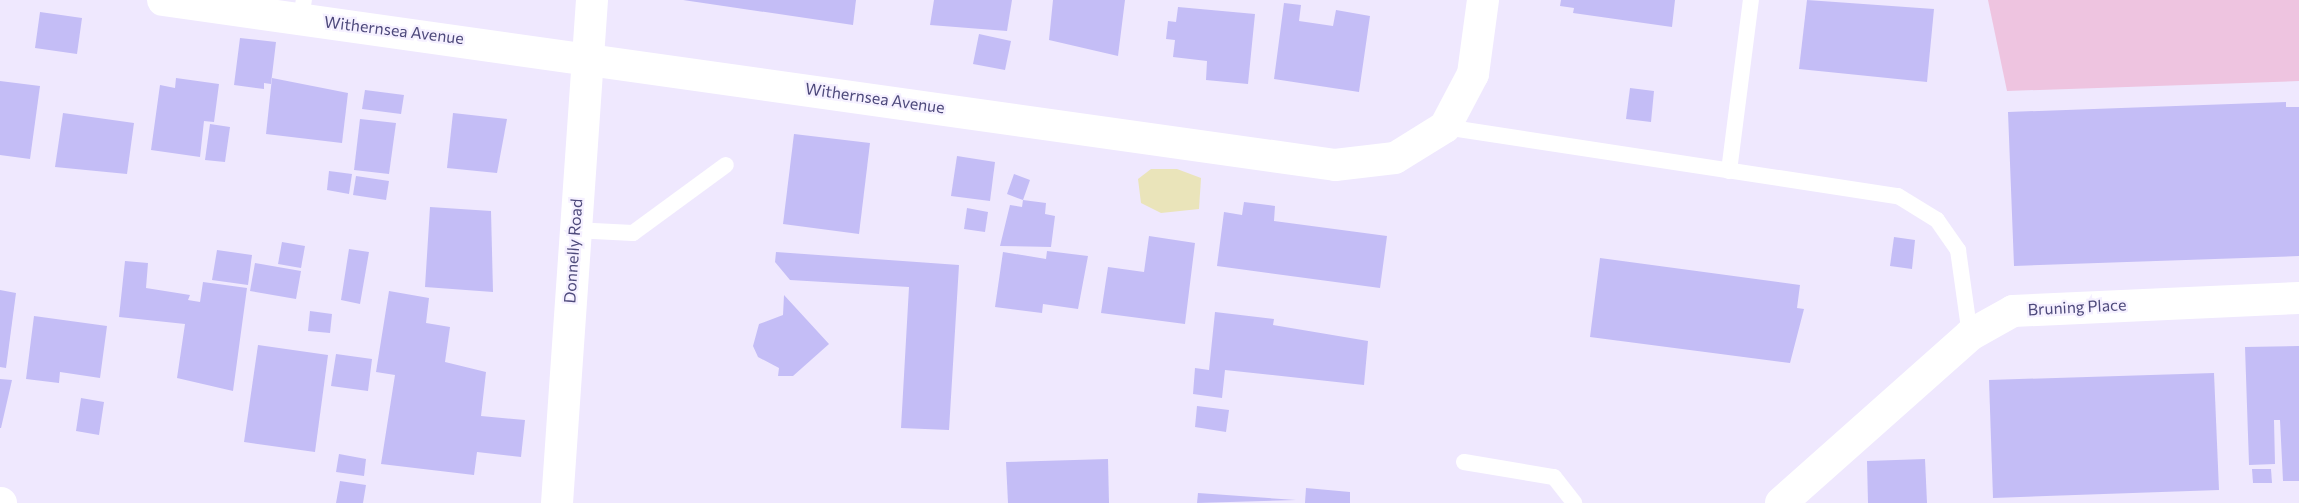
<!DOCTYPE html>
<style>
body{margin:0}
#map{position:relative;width:2299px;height:503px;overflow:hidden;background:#efe8fe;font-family:Commissioner,sans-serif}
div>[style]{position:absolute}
.green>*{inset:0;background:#eec4e0}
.water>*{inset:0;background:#eae4ba}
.building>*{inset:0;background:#c4bdf6}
.lane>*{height:16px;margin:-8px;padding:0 8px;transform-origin:8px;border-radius:8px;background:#fff}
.street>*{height:32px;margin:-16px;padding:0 16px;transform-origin:16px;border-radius:16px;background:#fff}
span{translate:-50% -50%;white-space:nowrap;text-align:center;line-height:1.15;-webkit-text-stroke:4.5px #f5f0ff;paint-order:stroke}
.street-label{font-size:16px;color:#4d497b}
</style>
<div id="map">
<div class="green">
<i style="clip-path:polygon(1988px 0,2299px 0,2299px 81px,2007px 91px)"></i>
</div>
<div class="water">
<i style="clip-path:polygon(1151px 169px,1177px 169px,1201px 178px,1199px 209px,1161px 213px,1141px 203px,1138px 179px)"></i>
</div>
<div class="building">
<i style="clip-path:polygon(683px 0,856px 0,853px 25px)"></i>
<i style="clip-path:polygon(934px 0,1012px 0,1007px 31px,930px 25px)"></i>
<i style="clip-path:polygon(1053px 0,1125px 0,1118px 56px,1049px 40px)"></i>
<i style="clip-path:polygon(1561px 0,1675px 0,1672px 27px,1573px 13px,1574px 8px,1560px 6px)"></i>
<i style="clip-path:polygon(1807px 0,1934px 9px,1927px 82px,1799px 69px)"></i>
<i style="clip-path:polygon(1284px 3px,1301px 5px,1299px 21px,1333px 26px,1336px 10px,1370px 16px,1359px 92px,1274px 79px)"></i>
<i style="clip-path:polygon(1178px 7px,1255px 14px,1248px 84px,1206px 80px,1207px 61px,1173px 57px,1175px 40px,1166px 39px,1168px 21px,1176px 22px)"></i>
<i style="clip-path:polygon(40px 12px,82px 18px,77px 54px,35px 48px)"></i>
<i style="clip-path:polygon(979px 34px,1011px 41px,1005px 70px,973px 64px)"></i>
<i style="clip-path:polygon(240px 38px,276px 42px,271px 84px,264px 83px,264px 89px,234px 85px)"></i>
<i style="clip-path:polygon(176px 78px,219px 84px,214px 122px,204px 121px,200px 157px,151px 150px,160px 85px,175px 88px)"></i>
<i style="clip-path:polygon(272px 78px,348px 93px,342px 143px,266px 134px)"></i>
<i style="clip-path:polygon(0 81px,40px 86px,30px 159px,0 155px)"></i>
<i style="clip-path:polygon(1630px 88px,1654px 91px,1651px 122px,1626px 119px)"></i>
<i style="clip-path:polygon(365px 90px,404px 95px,401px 114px,362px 109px)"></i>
<i style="clip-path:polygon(2286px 102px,2286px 107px,2299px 107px,2299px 256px,2014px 266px,2008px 112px)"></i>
<i style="clip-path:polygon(63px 113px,134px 123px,127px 174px,55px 167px)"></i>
<i style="clip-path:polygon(453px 113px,507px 119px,497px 173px,447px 168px)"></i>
<i style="clip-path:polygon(360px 119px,396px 123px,389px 174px,354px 170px)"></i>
<i style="clip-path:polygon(210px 124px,230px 127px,225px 162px,205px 160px)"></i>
<i style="clip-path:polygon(794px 134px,870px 143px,859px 234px,783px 224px)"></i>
<i style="clip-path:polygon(957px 156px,995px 162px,990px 201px,951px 196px)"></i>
<i style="clip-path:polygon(329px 171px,352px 174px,349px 194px,327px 190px)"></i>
<i style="clip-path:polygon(1014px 174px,1030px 180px,1023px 200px,1007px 194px)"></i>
<i style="clip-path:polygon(356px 176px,389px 181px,386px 200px,353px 195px)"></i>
<i style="clip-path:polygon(1023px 200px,1046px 203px,1045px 214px,1055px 216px,1051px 247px,1000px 246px,1010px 205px,1022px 207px)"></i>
<i style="clip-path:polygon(1244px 202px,1275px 206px,1274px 221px,1387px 236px,1380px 288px,1217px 266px,1224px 212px,1242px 215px)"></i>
<i style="clip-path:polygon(430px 207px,491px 211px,493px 292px,425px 287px)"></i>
<i style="clip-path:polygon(967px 208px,988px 212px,985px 232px,964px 229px)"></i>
<i style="clip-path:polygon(1149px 236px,1195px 243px,1185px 324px,1101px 313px,1108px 267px,1144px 272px)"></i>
<i style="clip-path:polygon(1894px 237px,1915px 240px,1912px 269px,1890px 266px)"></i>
<i style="clip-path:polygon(282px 242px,305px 246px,301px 268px,278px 264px)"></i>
<i style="clip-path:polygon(349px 249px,369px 252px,360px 304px,341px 300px)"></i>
<i style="clip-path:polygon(217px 250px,252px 255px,248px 285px,212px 280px)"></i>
<i style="clip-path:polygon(1047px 251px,1088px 256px,1078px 309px,1043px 304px,1042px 313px,995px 307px,1003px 252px,1046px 259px)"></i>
<i style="clip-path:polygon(776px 252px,959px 265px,949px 430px,901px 428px,909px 287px,790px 280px,775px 262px)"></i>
<i style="clip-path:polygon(1600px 258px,1800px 285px,1797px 308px,1804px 309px,1790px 363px,1590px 337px)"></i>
<i style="clip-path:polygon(125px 261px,148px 263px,146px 288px,190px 295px,188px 300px,200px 302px,203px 282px,247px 288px,233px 391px,177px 378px,185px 324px,119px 317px)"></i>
<i style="clip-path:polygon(255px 263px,301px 271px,296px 299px,250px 291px)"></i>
<i style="clip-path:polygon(0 290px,16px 293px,6px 368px,0 367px)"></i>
<i style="clip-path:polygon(389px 291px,429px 298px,426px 323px,450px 327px,445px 362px,486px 372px,481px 416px,525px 420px,521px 457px,477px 452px,474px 475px,381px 464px,395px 375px,376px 372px)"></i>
<i style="clip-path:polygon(784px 295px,829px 344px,793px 376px,778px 376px,779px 368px,758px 357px,753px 346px,759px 324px,783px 315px)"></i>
<i style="clip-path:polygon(310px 311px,332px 314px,330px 333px,308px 331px)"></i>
<i style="clip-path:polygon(1215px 312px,1274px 319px,1273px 325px,1368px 341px,1364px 385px,1225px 370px,1222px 398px,1193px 394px,1195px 368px,1209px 370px)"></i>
<i style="clip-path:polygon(34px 316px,107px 326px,100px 378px,60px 372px,59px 383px,26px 379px)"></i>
<i style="clip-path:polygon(258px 345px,328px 355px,315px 452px,244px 442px)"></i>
<i style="clip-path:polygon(2299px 346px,2299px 481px,2283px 481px,2280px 420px,2274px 420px,2275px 464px,2249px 465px,2245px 347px)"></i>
<i style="clip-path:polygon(336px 354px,372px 359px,368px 391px,331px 386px)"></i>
<i style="clip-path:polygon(2214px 373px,2219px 490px,1993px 498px,1989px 380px)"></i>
<i style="clip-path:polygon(0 379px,12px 380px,1px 428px,0 428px)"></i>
<i style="clip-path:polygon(81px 398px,104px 402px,99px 435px,76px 431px)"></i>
<i style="clip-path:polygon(1197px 406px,1229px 410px,1226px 432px,1195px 427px)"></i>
<i style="clip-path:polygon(339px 454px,366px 459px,364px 476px,336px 472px)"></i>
<i style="clip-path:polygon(1108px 459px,1109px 503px,1008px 503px,1006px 462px)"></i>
<i style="clip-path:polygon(1925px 459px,1927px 503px,1868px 503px,1867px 461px)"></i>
<i style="clip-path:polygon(2252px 469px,2271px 469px,2272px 483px,2253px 483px)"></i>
<i style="clip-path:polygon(340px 481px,366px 485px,363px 503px,336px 503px)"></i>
<i style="clip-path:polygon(1306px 488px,1350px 492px,1350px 503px,1305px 503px)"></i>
<i style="clip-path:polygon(1198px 493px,1296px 500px,1197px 503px)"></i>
</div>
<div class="lane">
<i style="left:301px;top:18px;width:18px;rotate:-81deg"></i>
<i style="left:1445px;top:127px;width:458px;rotate:8.7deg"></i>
<i style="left:1898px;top:196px;width:46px;rotate:31.6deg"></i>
<i style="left:1937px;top:220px;width:37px;rotate:55deg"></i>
<i style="left:1958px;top:250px;width:86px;rotate:82deg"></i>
<i style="left:1729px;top:171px;width:172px;rotate:-82.7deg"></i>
<i style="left:574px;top:230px;width:59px;rotate:2.9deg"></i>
<i style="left:633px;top:233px;width:115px;rotate:-36.2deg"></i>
<i style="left:1464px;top:462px;width:91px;rotate:9.5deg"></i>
<i style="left:1554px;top:477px;width:33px;rotate:52deg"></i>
</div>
<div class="street">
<i style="left:163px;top:0;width:1184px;rotate:8.01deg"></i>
<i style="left:1335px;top:165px;width:60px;rotate:-6.7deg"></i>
<i style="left:1395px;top:158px;width:59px;rotate:-31.8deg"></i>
<i style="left:1445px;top:127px;width:60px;rotate:-62.2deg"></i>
<i style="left:1473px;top:74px;width:75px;rotate:-82.3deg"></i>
<i style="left:0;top:503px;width:1px"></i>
<i style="left:557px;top:503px;width:504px;rotate:-86.02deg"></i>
<i style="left:1781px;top:503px;width:253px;rotate:-41.6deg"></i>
<i style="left:1970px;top:335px;width:49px;rotate:-29.2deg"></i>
<i style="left:2013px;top:311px;width:286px;rotate:-2.6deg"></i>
</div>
<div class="street-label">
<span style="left:394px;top:30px;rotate:7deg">Withernsea Avenue</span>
<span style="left:875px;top:98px;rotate:8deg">Withernsea Avenue</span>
<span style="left:573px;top:251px;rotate:-86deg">Donnelly Road</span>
<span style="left:2077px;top:307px;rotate:-3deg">Bruning Place</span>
</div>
</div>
